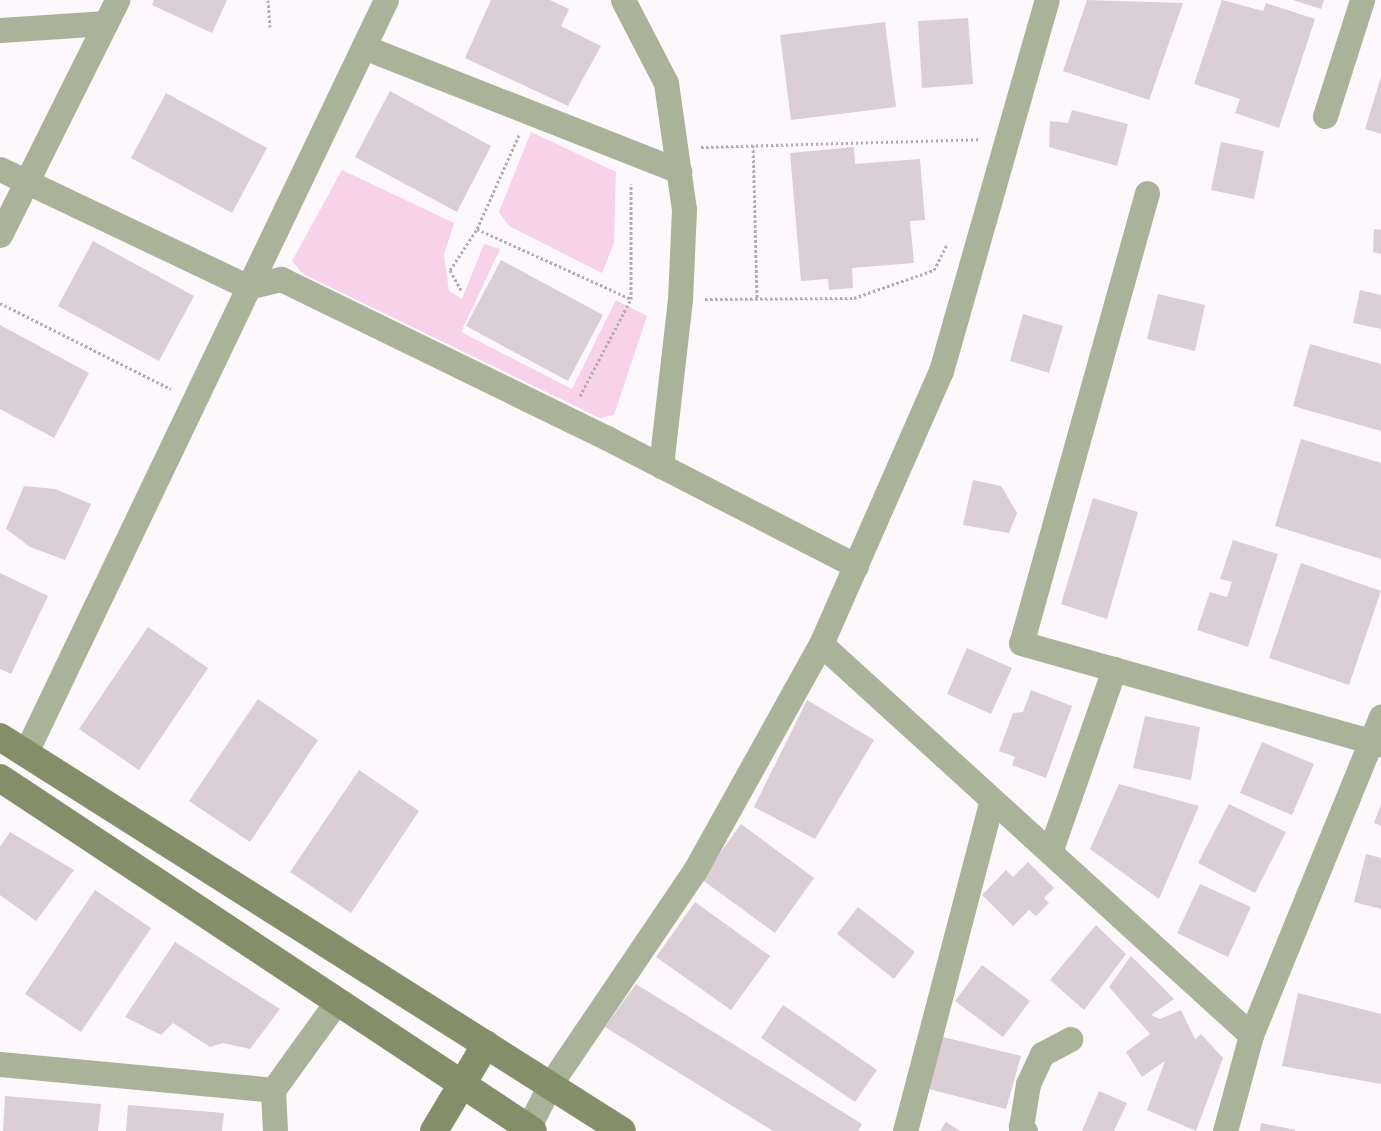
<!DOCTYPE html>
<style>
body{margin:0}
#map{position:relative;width:1381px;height:1131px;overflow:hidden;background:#fdf8fb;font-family:"Work Sans",sans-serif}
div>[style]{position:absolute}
.green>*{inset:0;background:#f8d2ea}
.building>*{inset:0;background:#dbced6}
.path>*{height:3px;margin-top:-1.5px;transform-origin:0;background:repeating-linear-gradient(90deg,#b1acaf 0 2.5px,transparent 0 5px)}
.street>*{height:25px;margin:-12.5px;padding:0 12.5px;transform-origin:12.5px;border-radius:12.5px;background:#aab299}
.secondary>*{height:28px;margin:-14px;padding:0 14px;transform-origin:14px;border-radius:14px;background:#848f6a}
span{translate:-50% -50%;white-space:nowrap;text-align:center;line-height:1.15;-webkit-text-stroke:4.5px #fff;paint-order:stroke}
</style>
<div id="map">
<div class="green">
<i style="clip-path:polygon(531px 132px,616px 172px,614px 243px,602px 273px,509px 226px,499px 212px)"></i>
<i style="clip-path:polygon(342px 170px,454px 223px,444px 255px,449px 291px,462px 299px,484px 244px,500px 249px,461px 332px,572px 389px,616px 300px,647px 316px,614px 415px,600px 418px,303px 274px,292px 261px)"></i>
</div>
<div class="building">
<i style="clip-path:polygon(154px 0,227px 0,212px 33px,152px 5px)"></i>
<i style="clip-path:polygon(491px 0,550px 0,569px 9px,561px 26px,601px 46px,568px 106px,465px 58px)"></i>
<i style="clip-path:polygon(1087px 0,1183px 3px,1149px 100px,1063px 71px)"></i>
<i style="clip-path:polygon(1222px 0,1263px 11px,1266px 3px,1315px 19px,1279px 128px,1235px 113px,1240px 99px,1194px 84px)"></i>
<i style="clip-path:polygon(1293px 0,1324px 0,1321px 9px)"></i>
<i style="clip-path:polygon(968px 18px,973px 84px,922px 88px,918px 21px)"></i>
<i style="clip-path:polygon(885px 22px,896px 107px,791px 120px,780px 35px)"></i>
<i style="clip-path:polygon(1381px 77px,1381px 134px,1365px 129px)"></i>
<i style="clip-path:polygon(390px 91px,491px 146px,457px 212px,355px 157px)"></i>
<i style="clip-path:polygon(166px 93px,267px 148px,232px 213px,131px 158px)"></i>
<i style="clip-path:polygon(1072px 110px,1128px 124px,1117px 166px,1049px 147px,1050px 121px,1068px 123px)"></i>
<i style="clip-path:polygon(1221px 142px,1264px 151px,1254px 199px,1211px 190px)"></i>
<i style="clip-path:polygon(854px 147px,855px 164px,920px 159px,925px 220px,910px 221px,914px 263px,852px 268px,853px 288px,829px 290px,828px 279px,801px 281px,790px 153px)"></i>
<i style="clip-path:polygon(1374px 229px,1381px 230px,1381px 254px,1373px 252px)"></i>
<i style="clip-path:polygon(93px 241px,194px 296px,159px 361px,58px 306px)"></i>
<i style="clip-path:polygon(501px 260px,603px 315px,568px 381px,466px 326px)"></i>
<i style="clip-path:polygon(1360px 290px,1381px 295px,1381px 329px,1353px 323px)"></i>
<i style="clip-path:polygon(1158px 294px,1205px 305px,1195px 351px,1147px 339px)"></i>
<i style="clip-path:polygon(1023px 314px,1063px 326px,1049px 373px,1010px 361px)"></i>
<i style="clip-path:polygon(0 325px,89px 373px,54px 438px,0 409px)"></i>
<i style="clip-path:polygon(1310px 344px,1381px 364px,1381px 431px,1293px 406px)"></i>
<i style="clip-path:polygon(1301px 439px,1381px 463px,1381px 559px,1275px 526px)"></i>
<i style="clip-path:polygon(973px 480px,1001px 486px,1017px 513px,1009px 533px,963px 525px)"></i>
<i style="clip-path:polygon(24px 486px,55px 489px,91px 504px,65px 560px,30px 547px,6px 529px)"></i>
<i style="clip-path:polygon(1093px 498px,1138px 512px,1107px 619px,1061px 604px)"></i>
<i style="clip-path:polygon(1233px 540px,1278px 554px,1248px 647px,1197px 630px,1210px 592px,1227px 597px,1232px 582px,1220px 579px)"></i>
<i style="clip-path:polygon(1301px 563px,1381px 591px,1349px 685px,1269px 658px)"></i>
<i style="clip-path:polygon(0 573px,48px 596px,11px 674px,0 669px)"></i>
<i style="clip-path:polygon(148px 627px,208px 668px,139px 770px,79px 729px)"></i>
<i style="clip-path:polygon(967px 648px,1012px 668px,991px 714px,947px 694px)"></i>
<i style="clip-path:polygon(1031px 690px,1072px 706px,1046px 778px,1012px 765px,1015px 757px,999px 751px,1013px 713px,1023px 712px)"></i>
<i style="clip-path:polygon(258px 699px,318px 740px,250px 842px,189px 801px)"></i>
<i style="clip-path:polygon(807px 700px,874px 740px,815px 839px,754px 807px)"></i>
<i style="clip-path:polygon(1145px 716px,1200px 727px,1191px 780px,1133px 768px)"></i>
<i style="clip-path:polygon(1262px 742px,1314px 764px,1292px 815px,1240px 793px)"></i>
<i style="clip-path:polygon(359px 770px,419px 811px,351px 913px,290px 872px)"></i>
<i style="clip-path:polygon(1119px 784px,1199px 806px,1159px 899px,1090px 849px)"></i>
<i style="clip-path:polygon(1229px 804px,1286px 832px,1255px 893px,1198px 863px)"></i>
<i style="clip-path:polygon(1381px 804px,1381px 826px,1374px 823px)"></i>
<i style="clip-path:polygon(741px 824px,814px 878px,775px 933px,701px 879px)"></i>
<i style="clip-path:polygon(10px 832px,74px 870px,36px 921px,0 895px,0 847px)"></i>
<i style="clip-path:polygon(1366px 854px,1381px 858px,1381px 909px,1354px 902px)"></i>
<i style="clip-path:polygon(1028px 862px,1054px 888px,1044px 898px,1049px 903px,1036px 916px,1029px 910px,1013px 926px,982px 895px,1006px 870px,1013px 877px)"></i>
<i style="clip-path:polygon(1200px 884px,1251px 907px,1228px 957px,1177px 933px)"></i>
<i style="clip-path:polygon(95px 890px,151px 928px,81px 1032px,25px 994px)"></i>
<i style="clip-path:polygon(695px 902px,770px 956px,731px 1010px,656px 957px)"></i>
<i style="clip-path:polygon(858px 907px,915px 952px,894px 979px,837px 934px)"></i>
<i style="clip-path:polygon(1096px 925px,1126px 954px,1084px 1010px,1050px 980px)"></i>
<i style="clip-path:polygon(175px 942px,280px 1009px,250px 1049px,223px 1043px,210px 1047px,173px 1023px,161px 1035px,125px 1017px)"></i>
<i style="clip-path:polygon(1131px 956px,1174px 999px,1151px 1015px,1160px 1019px,1181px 1010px,1195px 1039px,1201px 1034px,1223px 1058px,1196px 1131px,1147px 1110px,1165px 1061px,1142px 1077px,1126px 1052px,1150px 1034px,1109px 987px)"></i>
<i style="clip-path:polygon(982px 965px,1030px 1001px,1003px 1037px,955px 1001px)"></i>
<i style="clip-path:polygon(636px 984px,862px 1124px,858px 1131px,773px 1131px,605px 1027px)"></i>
<i style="clip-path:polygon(1298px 993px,1381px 1014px,1381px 1084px,1282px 1066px)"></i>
<i style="clip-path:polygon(783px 1005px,877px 1070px,855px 1102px,761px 1038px)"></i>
<i style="clip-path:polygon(939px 1036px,1021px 1056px,1006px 1109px,925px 1088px)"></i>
<i style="clip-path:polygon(1099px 1091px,1127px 1103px,1114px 1131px,1082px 1131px)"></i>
<i style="clip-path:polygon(5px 1096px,101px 1104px,98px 1131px,3px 1131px)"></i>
<i style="clip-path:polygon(128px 1105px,224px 1113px,222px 1131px,126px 1131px)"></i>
<i style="clip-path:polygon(946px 1122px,960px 1131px,940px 1131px)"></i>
<i style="clip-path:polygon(1261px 1123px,1295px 1130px,1295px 1131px,1260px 1131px)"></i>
</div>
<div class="path">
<i style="left:268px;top:0;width:27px;rotate:86deg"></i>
<i style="left:519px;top:135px;width:103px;rotate:114.1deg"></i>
<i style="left:477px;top:229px;width:169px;rotate:24.4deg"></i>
<i style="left:631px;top:299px;width:115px;rotate:-90deg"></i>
<i style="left:753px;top:145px;width:154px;rotate:88.5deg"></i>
<i style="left:701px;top:147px;width:279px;rotate:-1.6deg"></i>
<i style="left:461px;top:290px;width:23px;rotate:-119deg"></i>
<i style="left:450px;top:270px;width:49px;rotate:-56.6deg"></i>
<i style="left:705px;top:299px;width:149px;rotate:-0.4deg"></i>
<i style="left:854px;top:298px;width:85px;rotate:-19.3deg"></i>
<i style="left:934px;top:270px;width:30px;rotate:-63deg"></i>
<i style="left:0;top:303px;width:191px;rotate:26.7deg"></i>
<i style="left:580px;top:396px;width:110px;rotate:-62.3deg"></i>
</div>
<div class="street">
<i style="left:623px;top:0;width:93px;rotate:62.6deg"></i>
<i style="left:666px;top:83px;width:127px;rotate:81.9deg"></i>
<i style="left:684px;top:209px;width:90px;rotate:92.5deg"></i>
<i style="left:680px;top:299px;width:168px;rotate:96.5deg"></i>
<i style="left:0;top:30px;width:106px;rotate:-3.8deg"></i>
<i style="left:364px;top:47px;width:339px;rotate:21.5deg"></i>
<i style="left:1325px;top:116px;width:122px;rotate:-72.3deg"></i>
<i style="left:0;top:169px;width:275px;rotate:25.4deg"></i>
<i style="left:248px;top:287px;width:34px;rotate:-14deg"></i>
<i style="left:281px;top:279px;width:363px;rotate:26deg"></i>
<i style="left:607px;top:438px;width:280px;rotate:27.2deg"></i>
<i style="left:1147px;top:193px;width:467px;rotate:105.6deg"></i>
<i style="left:1021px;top:643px;width:374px;rotate:15.7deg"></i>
<i style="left:0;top:235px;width:263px;rotate:-63.5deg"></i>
<i style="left:821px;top:644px;width:581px;rotate:42.28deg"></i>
<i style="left:25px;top:754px;width:836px;rotate:-64.42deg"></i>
<i style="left:1050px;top:852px;width:194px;rotate:-70.7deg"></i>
<i style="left:0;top:1064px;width:274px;rotate:5.4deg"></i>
<i style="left:528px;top:1128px;width:51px;rotate:-62.9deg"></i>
<i style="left:551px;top:1083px;width:255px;rotate:-55.9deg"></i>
<i style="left:694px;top:872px;width:261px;rotate:-60.9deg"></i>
<i style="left:821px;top:644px;width:298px;rotate:-66.3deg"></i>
<i style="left:941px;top:371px;width:386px;rotate:-74.1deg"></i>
<i style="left:275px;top:1131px;width:41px;rotate:-92.8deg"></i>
<i style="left:273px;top:1090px;width:106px;rotate:-54.2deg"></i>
<i style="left:905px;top:1131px;width:342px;rotate:-75.3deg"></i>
<i style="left:1025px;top:1131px;width:6px;rotate:-135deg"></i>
<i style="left:1021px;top:1127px;width:44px;rotate:-80.8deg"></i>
<i style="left:1028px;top:1084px;width:33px;rotate:-65deg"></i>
<i style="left:1042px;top:1054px;width:32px;rotate:-28deg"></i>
<i style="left:1225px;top:1131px;width:99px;rotate:-74.8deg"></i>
<i style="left:1251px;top:1035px;width:344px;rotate:-67.8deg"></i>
</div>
<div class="secondary">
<i style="left:0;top:737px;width:736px;rotate:32.35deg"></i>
<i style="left:0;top:778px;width:639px;rotate:33.52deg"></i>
<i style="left:434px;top:1131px;width:101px;rotate:-59.1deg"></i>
</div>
</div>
